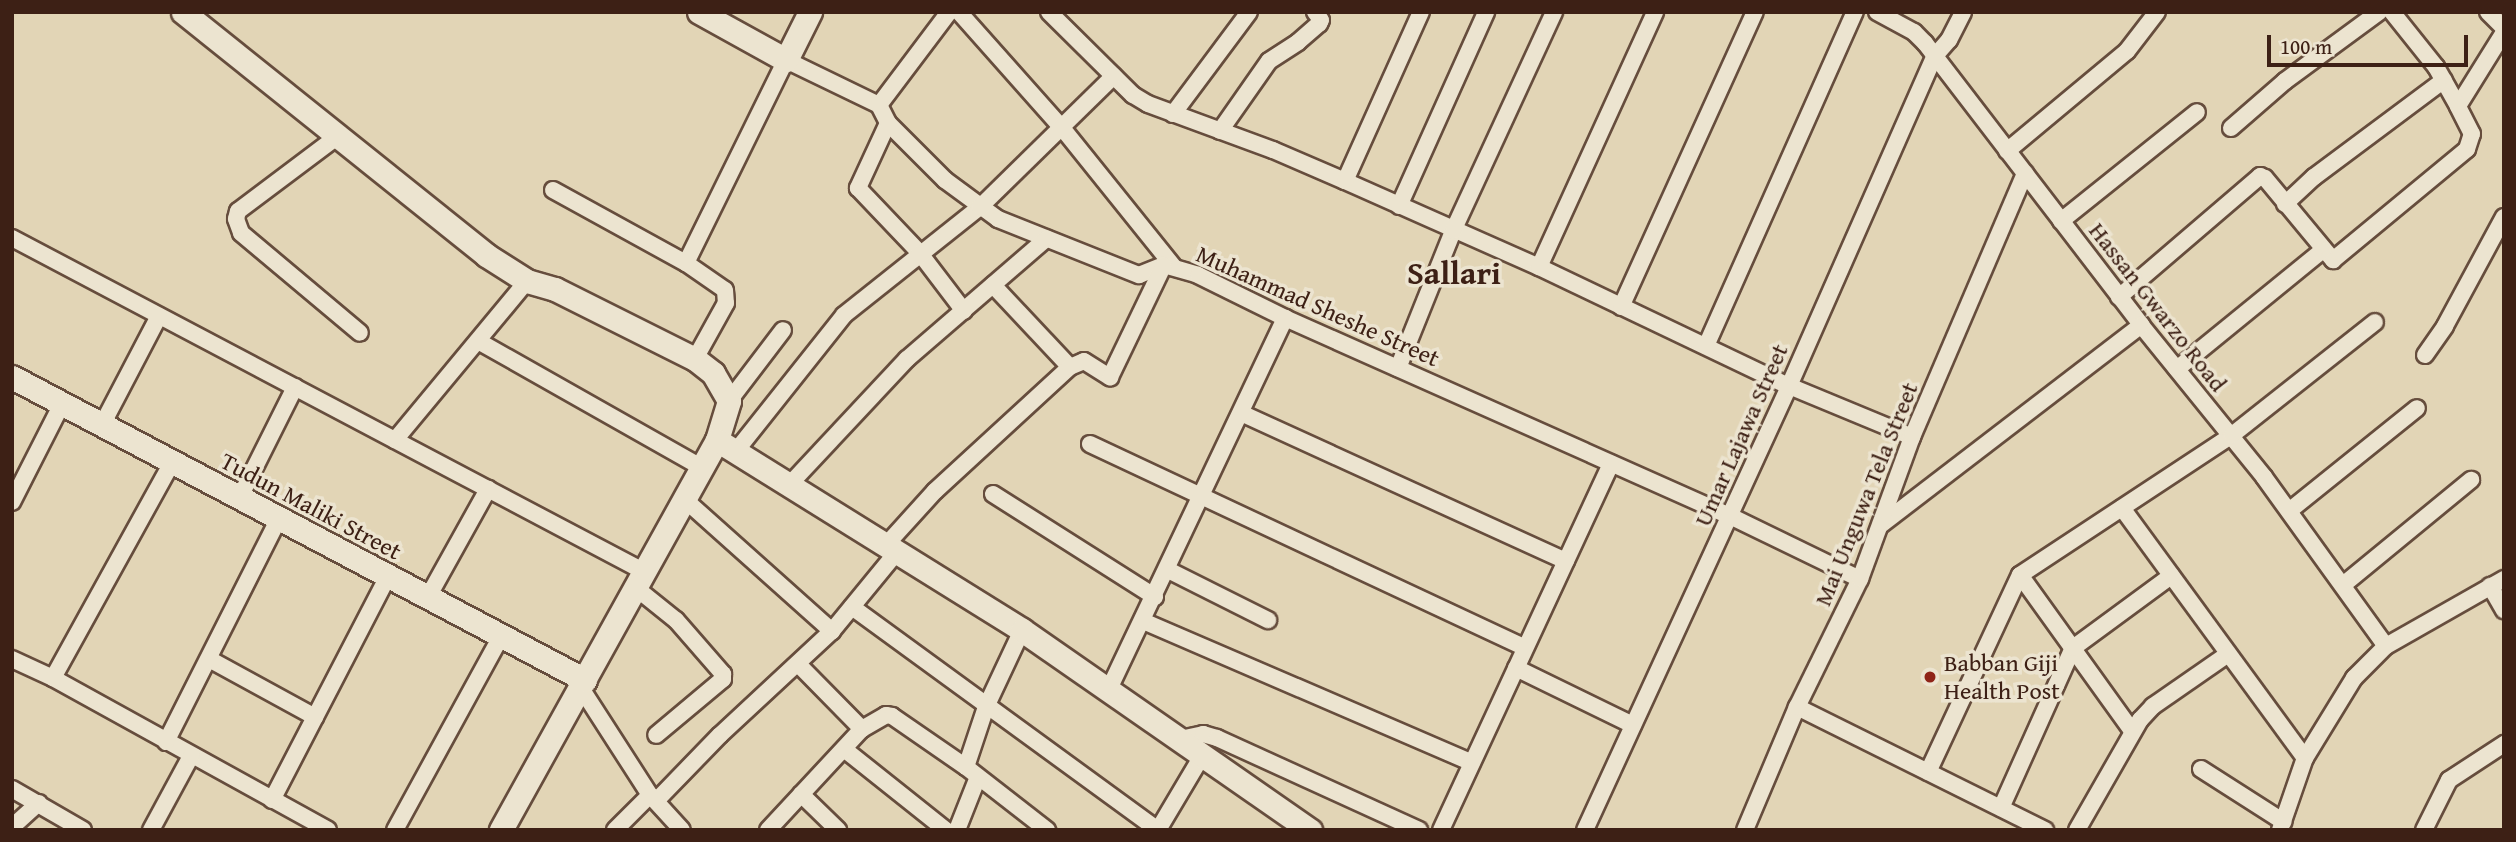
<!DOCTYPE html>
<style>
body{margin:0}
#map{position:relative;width:2516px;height:842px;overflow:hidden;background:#e2d5b6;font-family:"Gentium Book Plus",serif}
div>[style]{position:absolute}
.roads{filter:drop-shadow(2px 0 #664d3d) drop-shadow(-2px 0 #664d3d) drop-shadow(0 2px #664d3d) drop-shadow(0 -2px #664d3d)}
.street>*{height:16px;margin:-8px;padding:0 8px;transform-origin:8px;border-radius:8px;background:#ece4d0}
.secondary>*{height:23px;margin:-11.5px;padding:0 11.5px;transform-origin:11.5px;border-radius:11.5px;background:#ece4d0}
.dots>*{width:19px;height:19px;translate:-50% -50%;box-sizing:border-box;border:4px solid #ece4d0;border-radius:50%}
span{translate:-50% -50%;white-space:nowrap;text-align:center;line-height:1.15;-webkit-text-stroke:7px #ece4d0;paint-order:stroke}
.street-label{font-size:24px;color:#3d2015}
.poi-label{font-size:24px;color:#3d2015}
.left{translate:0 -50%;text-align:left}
.district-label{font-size:32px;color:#3d2015;font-weight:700}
.frame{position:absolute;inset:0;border:14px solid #3d2015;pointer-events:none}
.scale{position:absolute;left:2267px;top:35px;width:201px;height:32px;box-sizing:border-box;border:4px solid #3d2015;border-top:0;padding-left:9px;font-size:21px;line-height:24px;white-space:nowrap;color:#3d2015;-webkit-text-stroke:5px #ece4d0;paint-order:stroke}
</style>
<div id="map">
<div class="roads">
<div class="street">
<i style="left:959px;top:12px;width:157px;rotate:48.4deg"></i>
<i style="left:1063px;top:129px;width:177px;rotate:51.2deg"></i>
<i style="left:1049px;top:12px;width:118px;rotate:44.7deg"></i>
<i style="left:1133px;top:95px;width:17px;rotate:31deg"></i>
<i style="left:1148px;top:104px;width:133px;rotate:20.2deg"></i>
<i style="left:1273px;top:150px;width:78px;rotate:23.3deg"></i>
<i style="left:1345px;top:181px;width:212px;rotate:23.9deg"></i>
<i style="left:1539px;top:267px;width:277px;rotate:25.5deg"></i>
<i style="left:1789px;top:386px;width:133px;rotate:22.5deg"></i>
<i style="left:1877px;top:12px;width:42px;rotate:28.4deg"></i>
<i style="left:1914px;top:32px;width:16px;rotate:45deg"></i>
<i style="left:1925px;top:43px;width:355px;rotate:52.5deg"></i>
<i style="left:2141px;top:325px;width:196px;rotate:51deg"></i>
<i style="left:2264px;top:477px;width:208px;rotate:54.2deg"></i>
<i style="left:2488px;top:12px;width:23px;rotate:45deg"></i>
<i style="left:879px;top:105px;width:116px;rotate:-53deg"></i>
<i style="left:2458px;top:106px;width:87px;rotate:-58.1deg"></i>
<i style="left:1173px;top:114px;width:127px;rotate:-53.3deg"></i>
<i style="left:888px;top:123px;width:72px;rotate:114.8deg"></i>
<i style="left:858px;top:188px;width:88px;rotate:46.4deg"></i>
<i style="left:919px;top:252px;width:74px;rotate:52.7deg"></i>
<i style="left:2231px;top:128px;width:72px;rotate:-41deg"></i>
<i style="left:2285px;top:81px;width:117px;rotate:-36.3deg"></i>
<i style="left:1220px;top:131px;width:85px;rotate:-55deg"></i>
<i style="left:1269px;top:61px;width:35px;rotate:-33deg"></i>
<i style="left:1298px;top:42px;width:28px;rotate:-41deg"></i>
<i style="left:1319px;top:24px;width:4px;rotate:-63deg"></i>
<i style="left:1321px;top:20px;width:10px;rotate:-127deg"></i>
<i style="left:338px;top:136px;width:125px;rotate:143.1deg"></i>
<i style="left:238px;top:211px;width:8px;rotate:104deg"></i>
<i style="left:236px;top:219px;width:15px;rotate:70deg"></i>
<i style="left:241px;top:233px;width:155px;rotate:40deg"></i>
<i style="left:2007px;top:151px;width:156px;rotate:-39.8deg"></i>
<i style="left:2127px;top:51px;width:49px;rotate:-52.4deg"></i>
<i style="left:1345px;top:181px;width:185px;rotate:-65.8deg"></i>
<i style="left:553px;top:190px;width:152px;rotate:28.8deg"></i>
<i style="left:686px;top:263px;width:47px;rotate:34.7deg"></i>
<i style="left:725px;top:290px;width:13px;rotate:86deg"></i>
<i style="left:726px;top:303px;width:64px;rotate:119deg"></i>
<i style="left:2285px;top:204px;width:40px;rotate:-43deg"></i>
<i style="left:2314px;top:177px;width:162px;rotate:-36.7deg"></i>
<i style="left:1399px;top:206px;width:213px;rotate:-65.8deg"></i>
<i style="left:2061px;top:221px;width:174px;rotate:-38.7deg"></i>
<i style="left:12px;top:238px;width:716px;rotate:27.82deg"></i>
<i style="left:686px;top:263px;width:226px;rotate:-63.8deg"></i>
<i style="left:786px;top:60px;width:103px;rotate:25.8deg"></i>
<i style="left:879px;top:105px;width:20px;rotate:63deg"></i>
<i style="left:888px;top:123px;width:81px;rotate:45deg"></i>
<i style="left:945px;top:180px;width:66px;rotate:36.3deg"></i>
<i style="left:998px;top:219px;width:152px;rotate:21.7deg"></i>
<i style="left:1139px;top:275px;width:27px;rotate:-22deg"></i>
<i style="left:1164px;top:265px;width:35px;rotate:16deg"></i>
<i style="left:1198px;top:275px;width:97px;rotate:26.3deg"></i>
<i style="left:1285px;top:318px;width:487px;rotate:24deg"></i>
<i style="left:1730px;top:516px;width:144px;rotate:25.9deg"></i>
<i style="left:1539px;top:267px;width:280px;rotate:-65.5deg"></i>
<i style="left:993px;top:285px;width:112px;rotate:46.8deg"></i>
<i style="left:2119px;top:297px;width:186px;rotate:-40.6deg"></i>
<i style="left:2260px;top:176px;width:5px;rotate:22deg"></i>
<i style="left:2265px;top:178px;width:107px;rotate:50.3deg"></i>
<i style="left:2333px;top:260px;width:174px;rotate:-39.6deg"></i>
<i style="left:2467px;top:149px;width:16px;rotate:-72deg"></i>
<i style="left:2472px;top:134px;width:31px;rotate:-117deg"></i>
<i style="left:2458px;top:106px;width:45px;rotate:-119.4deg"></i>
<i style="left:2436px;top:67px;width:70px;rotate:-128.7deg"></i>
<i style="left:1621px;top:307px;width:324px;rotate:-65.6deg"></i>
<i style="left:478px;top:341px;width:256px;rotate:29.5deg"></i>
<i style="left:1706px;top:346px;width:366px;rotate:-66deg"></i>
<i style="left:2425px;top:355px;width:35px;rotate:-55deg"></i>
<i style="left:2445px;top:326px;width:124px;rotate:-61.6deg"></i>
<i style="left:1398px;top:368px;width:148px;rotate:-68.1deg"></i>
<i style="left:1453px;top:231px;width:241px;rotate:-65.2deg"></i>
<i style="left:2177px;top:369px;width:188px;rotate:-39.2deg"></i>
<i style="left:729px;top:401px;width:89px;rotate:-52.7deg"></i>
<i style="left:1241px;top:413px;width:357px;rotate:24.5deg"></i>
<i style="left:102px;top:425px;width:123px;rotate:-62.4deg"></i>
<i style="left:395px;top:440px;width:207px;rotate:-50.3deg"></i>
<i style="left:1090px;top:444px;width:480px;rotate:25.1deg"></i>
<i style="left:736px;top:451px;width:174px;rotate:-51.5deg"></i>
<i style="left:844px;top:315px;width:174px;rotate:-38.5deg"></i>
<i style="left:980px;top:207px;width:187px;rotate:-44.4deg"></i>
<i style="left:790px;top:484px;width:171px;rotate:-46.9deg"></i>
<i style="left:907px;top:359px;width:184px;rotate:-40.8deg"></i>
<i style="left:993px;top:494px;width:192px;rotate:32.4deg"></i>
<i style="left:240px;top:497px;width:123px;rotate:-63.4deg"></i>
<i style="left:683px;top:498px;width:200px;rotate:41.8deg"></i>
<i style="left:12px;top:502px;width:110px;rotate:-63deg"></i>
<i style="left:2122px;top:508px;width:310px;rotate:53.8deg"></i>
<i style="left:2289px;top:511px;width:164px;rotate:-38.8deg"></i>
<i style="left:1882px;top:524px;width:327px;rotate:-37.5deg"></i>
<i style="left:886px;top:545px;width:73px;rotate:-47.8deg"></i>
<i style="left:935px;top:491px;width:183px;rotate:-42.6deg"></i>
<i style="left:1070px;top:367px;width:15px;rotate:-23deg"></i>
<i style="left:1084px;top:361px;width:31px;rotate:32deg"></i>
<i style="left:1110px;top:377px;width:124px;rotate:-64.3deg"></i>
<i style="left:1168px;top:570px;width:112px;rotate:26.6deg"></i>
<i style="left:2020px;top:575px;width:192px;rotate:54.3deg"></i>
<i style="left:2343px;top:585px;width:166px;rotate:-39.4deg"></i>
<i style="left:2490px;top:586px;width:28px;rotate:60deg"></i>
<i style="left:636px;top:588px;width:51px;rotate:38.7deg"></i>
<i style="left:676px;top:620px;width:72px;rotate:49deg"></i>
<i style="left:723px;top:674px;width:5px;rotate:90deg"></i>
<i style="left:723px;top:679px;width:87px;rotate:140.1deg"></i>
<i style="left:428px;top:597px;width:124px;rotate:-60.9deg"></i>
<i style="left:852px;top:607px;width:379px;rotate:36.1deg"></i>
<i style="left:1158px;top:830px;width:86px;rotate:-59.3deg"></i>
<i style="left:1143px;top:621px;width:358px;rotate:23.3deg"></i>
<i style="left:12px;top:659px;width:45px;rotate:24.9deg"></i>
<i style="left:53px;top:678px;width:314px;rotate:28.9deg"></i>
<i style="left:209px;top:659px;width:121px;rotate:28.7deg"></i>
<i style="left:799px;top:665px;width:90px;rotate:45.5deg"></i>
<i style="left:1516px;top:668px;width:130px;rotate:26deg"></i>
<i style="left:53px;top:678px;width:247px;rotate:-61.1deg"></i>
<i style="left:581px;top:688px;width:127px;rotate:57.2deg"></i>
<i style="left:650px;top:795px;width:47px;rotate:47.6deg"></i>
<i style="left:1109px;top:689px;width:411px;rotate:-64.6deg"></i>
<i style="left:1797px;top:707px;width:277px;rotate:26.4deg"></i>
<i style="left:1180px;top:739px;width:24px;rotate:-12deg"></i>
<i style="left:1203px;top:734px;width:15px;rotate:16deg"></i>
<i style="left:1217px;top:738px;width:222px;rotate:24.5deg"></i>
<i style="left:166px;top:742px;width:251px;rotate:-63.2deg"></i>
<i style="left:844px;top:749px;width:130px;rotate:38.5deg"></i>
<i style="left:966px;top:767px;width:63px;rotate:-71.6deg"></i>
<i style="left:986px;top:707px;width:85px;rotate:-64.9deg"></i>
<i style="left:2201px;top:769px;width:98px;rotate:32.6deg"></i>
<i style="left:1928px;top:772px;width:217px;rotate:-65deg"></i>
<i style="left:2020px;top:575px;width:254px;rotate:-33.4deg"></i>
<i style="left:2232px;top:435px;width:182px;rotate:-38.3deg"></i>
<i style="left:12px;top:789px;width:82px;rotate:30deg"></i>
<i style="left:801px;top:794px;width:52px;rotate:44.2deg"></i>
<i style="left:272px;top:800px;width:252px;rotate:-62.6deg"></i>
<i style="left:656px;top:801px;width:92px;rotate:-45.9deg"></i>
<i style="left:720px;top:735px;width:153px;rotate:-42.9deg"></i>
<i style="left:832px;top:631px;width:102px;rotate:-50.6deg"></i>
<i style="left:2001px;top:808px;width:175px;rotate:-65.8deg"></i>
<i style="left:2073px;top:648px;width:122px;rotate:-36.3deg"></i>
<i style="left:12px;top:827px;width:36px;rotate:-42deg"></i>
<i style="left:151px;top:830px;width:84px;rotate:-61.6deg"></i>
<i style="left:395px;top:830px;width:221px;rotate:-61.3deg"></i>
<i style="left:615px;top:830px;width:49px;rotate:-45deg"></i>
<i style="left:768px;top:830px;width:138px;rotate:-47.1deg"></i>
<i style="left:862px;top:729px;width:28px;rotate:-30deg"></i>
<i style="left:886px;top:715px;width:6px;rotate:9deg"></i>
<i style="left:892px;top:716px;width:90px;rotate:34.6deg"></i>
<i style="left:966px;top:767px;width:103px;rotate:37.9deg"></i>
<i style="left:957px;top:830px;width:57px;rotate:-68.4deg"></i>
<i style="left:1441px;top:830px;width:404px;rotate:-65.1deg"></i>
<i style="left:1585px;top:830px;width:489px;rotate:-65.3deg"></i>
<i style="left:1789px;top:386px;width:360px;rotate:-66.2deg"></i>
<i style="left:1934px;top:57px;width:23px;rotate:-49deg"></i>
<i style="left:1949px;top:40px;width:31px;rotate:-63deg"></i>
<i style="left:1745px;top:830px;width:134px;rotate:-67.1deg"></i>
<i style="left:1797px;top:707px;width:143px;rotate:-63.8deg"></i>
<i style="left:1860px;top:579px;width:151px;rotate:-69.9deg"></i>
<i style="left:1912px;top:437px;width:287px;rotate:-66.8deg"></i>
<i style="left:2077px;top:830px;width:127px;rotate:-60.2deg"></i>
<i style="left:2140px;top:720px;width:19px;rotate:-47deg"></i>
<i style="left:2153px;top:706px;width:91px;rotate:-34.7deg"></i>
<i style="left:2280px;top:830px;width:76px;rotate:-70.9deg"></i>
<i style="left:2305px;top:758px;width:94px;rotate:-58.5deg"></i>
<i style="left:2354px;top:678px;width:45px;rotate:-45deg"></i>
<i style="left:2386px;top:646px;width:136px;rotate:-29.6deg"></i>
<i style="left:2424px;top:830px;width:56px;rotate:-63.4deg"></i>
<i style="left:2449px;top:780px;width:66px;rotate:-33.2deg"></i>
</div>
<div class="secondary">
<i style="left:183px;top:12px;width:388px;rotate:38.7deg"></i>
<i style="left:486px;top:255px;width:49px;rotate:32.4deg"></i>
<i style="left:527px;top:281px;width:29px;rotate:16deg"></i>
<i style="left:555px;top:289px;width:157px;rotate:26.6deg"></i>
<i style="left:695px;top:359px;width:23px;rotate:38deg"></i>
<i style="left:713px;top:373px;width:32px;rotate:60deg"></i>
<i style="left:729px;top:401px;width:41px;rotate:107.1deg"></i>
<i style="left:717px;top:440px;width:446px;rotate:119deg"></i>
<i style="left:699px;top:12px;width:99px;rotate:28.9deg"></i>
<i style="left:786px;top:60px;width:54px;rotate:-63.4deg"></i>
<i style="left:12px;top:377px;width:648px;rotate:27.87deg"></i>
<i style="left:717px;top:440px;width:359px;rotate:31.9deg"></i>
<i style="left:1022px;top:630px;width:351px;rotate:34.8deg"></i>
</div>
</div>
<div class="dots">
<i style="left:1930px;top:677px;background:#8f2418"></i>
</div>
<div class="street-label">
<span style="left:1318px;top:306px;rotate:24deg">Muhammad Sheshe Street</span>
<span style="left:2158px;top:307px;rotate:52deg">Hassan Gwarzo Road</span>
<span style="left:1741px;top:435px;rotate:-66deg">Umar Lajawa Street</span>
<span style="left:1866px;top:494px;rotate:-68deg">Mai Unguwa Tela Street</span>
<span style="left:311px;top:506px;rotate:28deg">Tudun Maliki Street</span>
</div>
<div class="poi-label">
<span class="left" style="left:1944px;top:677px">Babban Giji<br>Health Post</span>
</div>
<div class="district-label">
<span style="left:1454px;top:273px">Sallari</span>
</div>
<div class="frame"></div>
<div class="scale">100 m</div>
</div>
